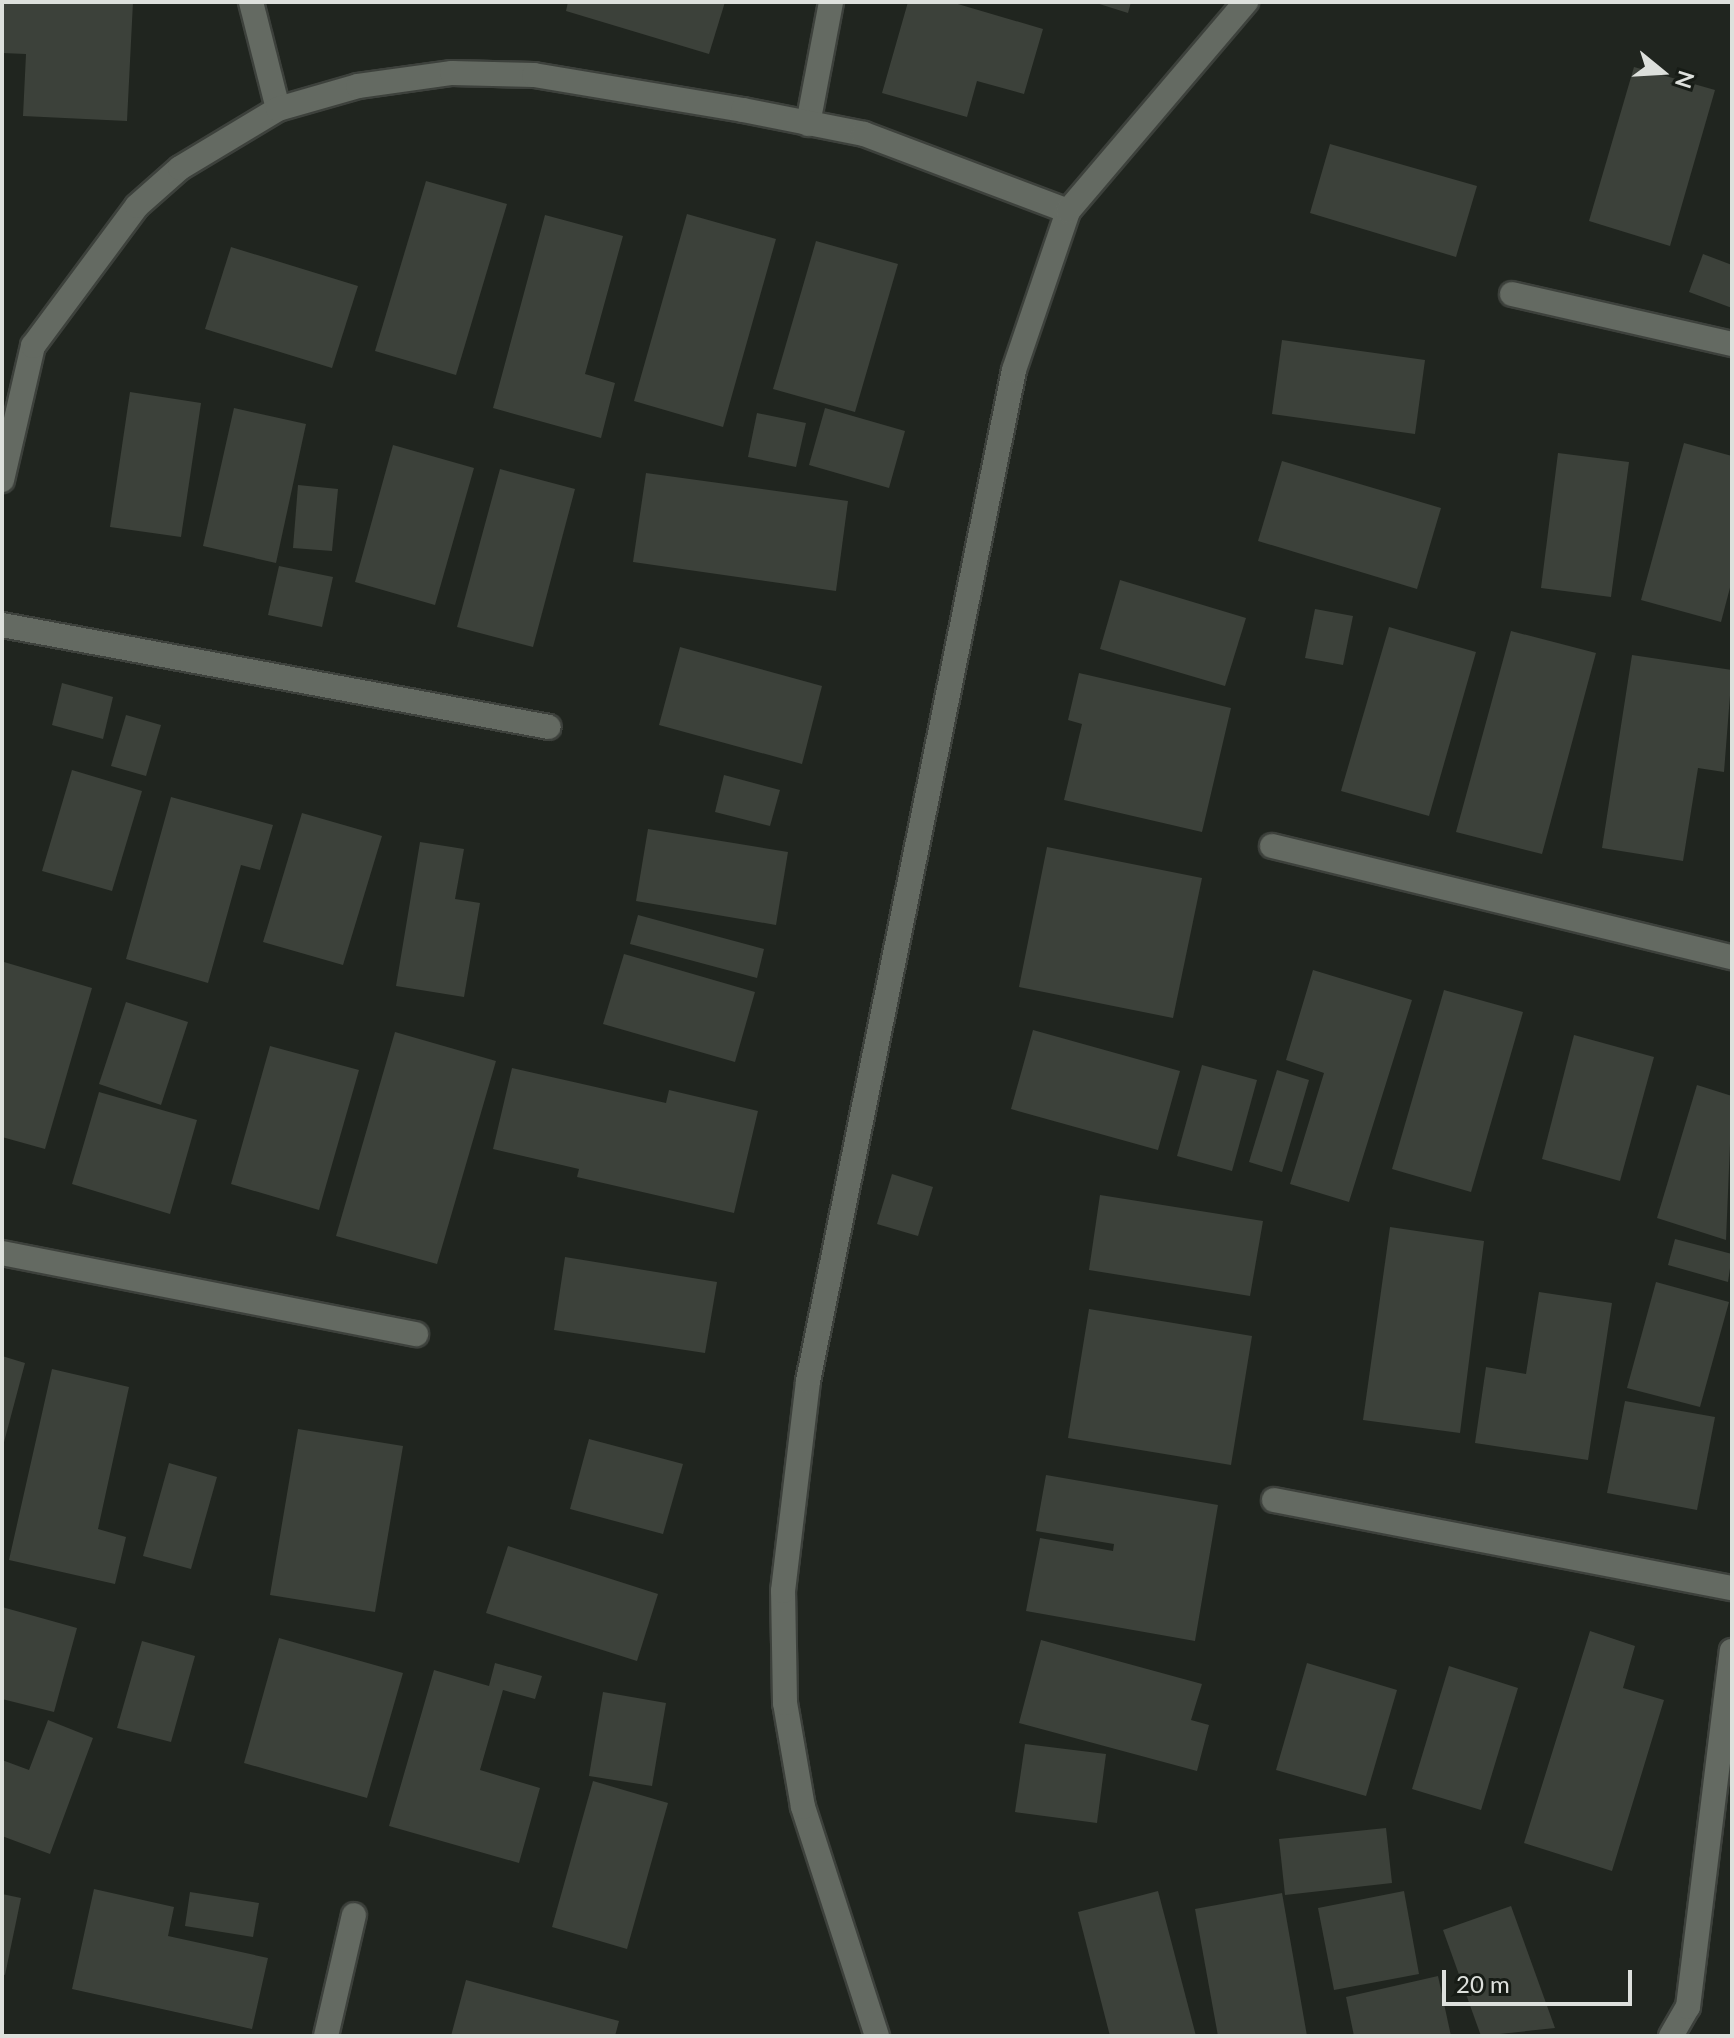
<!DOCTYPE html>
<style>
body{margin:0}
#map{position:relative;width:1734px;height:2038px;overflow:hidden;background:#20251f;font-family:Lato,sans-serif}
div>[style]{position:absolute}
.building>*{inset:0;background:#3c413a}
.roads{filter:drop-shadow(2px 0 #3d413c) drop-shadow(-2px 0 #3d413c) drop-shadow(0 2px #3d413c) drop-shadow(0 -2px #3d413c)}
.street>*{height:24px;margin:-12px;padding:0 12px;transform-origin:12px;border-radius:12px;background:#646a62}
span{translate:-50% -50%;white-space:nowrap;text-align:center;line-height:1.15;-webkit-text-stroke:6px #171c16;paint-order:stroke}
.frame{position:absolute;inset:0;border:4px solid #dde0dc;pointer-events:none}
.north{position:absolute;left:1622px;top:32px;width:80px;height:80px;-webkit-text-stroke:6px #171c16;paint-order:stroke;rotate:108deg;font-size:22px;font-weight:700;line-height:32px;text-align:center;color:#dde0dc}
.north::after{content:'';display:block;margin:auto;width:28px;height:36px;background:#dde0dc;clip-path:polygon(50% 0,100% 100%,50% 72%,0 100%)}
.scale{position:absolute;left:1442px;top:1970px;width:190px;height:36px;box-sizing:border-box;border:4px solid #dde0dc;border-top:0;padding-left:10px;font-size:24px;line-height:28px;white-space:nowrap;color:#dde0dc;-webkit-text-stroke:6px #171c16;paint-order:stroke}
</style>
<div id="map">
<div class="building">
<i style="clip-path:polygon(2px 2px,133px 2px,127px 121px,23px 116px,26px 54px,2px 53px)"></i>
<i style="clip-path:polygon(568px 2px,725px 2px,709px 54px,566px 11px)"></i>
<i style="clip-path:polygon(908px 2px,951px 2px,1043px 29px,1024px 94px,977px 81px,967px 117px,882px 93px)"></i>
<i style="clip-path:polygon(1093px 2px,1131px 2px,1128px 13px)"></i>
<i style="clip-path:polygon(1634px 67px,1715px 90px,1670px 246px,1589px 221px)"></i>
<i style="clip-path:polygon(1330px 144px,1477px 186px,1456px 257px,1310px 213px)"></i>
<i style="clip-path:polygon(426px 181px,507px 204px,456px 375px,375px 351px)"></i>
<i style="clip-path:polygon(687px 214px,776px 239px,723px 427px,634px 401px)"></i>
<i style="clip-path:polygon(545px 215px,623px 236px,585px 374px,615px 383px,601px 438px,493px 408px)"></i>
<i style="clip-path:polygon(816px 241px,898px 264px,855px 412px,773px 389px)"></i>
<i style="clip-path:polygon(231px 247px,358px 286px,332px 368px,205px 329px)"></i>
<i style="clip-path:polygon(1703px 254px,1732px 265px,1732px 308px,1689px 292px)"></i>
<i style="clip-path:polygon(1282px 340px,1425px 360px,1415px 434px,1272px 414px)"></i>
<i style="clip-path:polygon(130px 392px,201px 403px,181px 537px,110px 527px)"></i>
<i style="clip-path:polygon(234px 408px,306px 424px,276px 563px,203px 546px)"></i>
<i style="clip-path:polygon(825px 408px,905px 431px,889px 488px,809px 465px)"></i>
<i style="clip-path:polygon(757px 413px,806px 423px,796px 467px,748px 457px)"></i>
<i style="clip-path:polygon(1684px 443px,1732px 456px,1732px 580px,1721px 622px,1641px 600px)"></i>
<i style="clip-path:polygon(393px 445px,474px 468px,435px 605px,355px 582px)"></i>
<i style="clip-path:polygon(1558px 453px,1629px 462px,1611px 597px,1541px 588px)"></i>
<i style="clip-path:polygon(1282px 461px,1441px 508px,1417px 589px,1258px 541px)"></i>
<i style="clip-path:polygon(500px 469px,575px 489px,533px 647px,457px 627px)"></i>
<i style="clip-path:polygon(646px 473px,848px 501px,836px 591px,633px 562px)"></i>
<i style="clip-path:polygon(298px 485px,338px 489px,332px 551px,293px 548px)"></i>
<i style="clip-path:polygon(279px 566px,333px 577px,322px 627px,268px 615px)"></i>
<i style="clip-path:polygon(1120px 580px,1246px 618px,1225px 686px,1100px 649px)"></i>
<i style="clip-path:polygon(1315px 609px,1353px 616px,1343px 665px,1305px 658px)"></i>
<i style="clip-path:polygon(1389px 627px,1476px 652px,1429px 816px,1341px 791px)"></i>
<i style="clip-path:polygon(1511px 631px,1596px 653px,1542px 854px,1456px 832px)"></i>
<i style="clip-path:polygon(680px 647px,822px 686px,802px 764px,659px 725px)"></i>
<i style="clip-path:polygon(1632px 655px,1732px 670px,1724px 772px,1698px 768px,1683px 861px,1602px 848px)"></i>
<i style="clip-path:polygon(1079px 673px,1231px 708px,1202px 832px,1064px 800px,1082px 724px,1068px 720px)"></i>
<i style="clip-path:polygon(62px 683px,113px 697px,103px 739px,52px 725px)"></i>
<i style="clip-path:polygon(126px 715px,161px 725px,146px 776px,111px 766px)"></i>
<i style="clip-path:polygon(72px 770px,142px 791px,112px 891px,42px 871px)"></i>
<i style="clip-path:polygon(724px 775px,780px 790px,770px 826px,715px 812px)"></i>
<i style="clip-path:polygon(171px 797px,273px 825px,260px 870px,241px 865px,208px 983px,126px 959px)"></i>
<i style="clip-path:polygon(302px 813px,382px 836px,343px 965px,263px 942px)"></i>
<i style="clip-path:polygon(648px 829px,788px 852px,776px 925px,636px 901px)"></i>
<i style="clip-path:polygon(420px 842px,464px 849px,455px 899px,480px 903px,464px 997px,396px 986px)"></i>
<i style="clip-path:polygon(1047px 847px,1202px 878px,1173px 1018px,1019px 987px)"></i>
<i style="clip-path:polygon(638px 915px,764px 949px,757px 978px,630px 944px)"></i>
<i style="clip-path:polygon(624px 954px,755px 992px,735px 1062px,603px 1024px)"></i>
<i style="clip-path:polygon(4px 962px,92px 988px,45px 1149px,2px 1137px)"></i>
<i style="clip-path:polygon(1313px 970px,1412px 1000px,1349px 1202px,1290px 1184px,1324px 1073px,1286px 1060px)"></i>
<i style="clip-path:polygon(1444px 990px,1523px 1012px,1471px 1192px,1392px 1169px)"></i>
<i style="clip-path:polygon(126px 1002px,188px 1022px,161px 1105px,99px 1084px)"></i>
<i style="clip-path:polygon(1033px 1030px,1180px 1071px,1158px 1150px,1011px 1109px)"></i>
<i style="clip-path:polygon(395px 1032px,496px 1061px,437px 1264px,336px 1236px)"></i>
<i style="clip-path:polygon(1574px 1035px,1654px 1057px,1620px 1181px,1542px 1159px)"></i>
<i style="clip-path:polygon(270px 1046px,359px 1070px,319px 1210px,231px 1184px)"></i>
<i style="clip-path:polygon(1202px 1065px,1257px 1080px,1232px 1171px,1177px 1156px)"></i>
<i style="clip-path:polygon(512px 1068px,666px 1103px,669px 1090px,758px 1111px,734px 1213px,577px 1177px,579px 1169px,493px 1149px)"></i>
<i style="clip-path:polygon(1277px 1070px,1309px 1080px,1282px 1172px,1249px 1162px)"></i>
<i style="clip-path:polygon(1697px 1085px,1732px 1096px,1726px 1240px,1657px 1218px)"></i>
<i style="clip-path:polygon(99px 1092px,197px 1120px,170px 1214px,72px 1184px)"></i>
<i style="clip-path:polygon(892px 1174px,933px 1187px,918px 1236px,877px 1224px)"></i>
<i style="clip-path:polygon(1100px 1195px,1263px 1221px,1250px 1296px,1089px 1270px)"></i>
<i style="clip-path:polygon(1390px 1227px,1484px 1241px,1460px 1433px,1363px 1420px)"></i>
<i style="clip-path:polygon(1675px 1239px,1732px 1254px,1728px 1282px,1668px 1265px)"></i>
<i style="clip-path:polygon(565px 1257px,717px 1282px,705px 1353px,554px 1330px)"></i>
<i style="clip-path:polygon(1656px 1282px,1729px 1302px,1700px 1407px,1627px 1388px)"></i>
<i style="clip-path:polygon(1539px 1292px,1612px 1303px,1588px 1460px,1475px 1443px,1486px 1367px,1526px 1374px)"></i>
<i style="clip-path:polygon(1089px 1309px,1252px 1336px,1231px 1465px,1068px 1438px)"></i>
<i style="clip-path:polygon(2px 1356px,25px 1363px,3px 1446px,2px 1446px)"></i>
<i style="clip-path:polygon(52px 1369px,129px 1387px,98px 1529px,126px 1537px,115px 1584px,9px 1560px)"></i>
<i style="clip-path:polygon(1625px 1401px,1715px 1417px,1697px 1510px,1607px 1493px)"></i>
<i style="clip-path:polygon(298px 1429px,403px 1446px,375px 1612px,270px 1595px)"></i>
<i style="clip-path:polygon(589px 1439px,683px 1464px,663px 1534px,570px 1509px)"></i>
<i style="clip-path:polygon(169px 1463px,217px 1477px,191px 1569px,143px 1556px)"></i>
<i style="clip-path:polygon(1046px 1475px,1218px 1505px,1195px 1641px,1026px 1611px,1040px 1538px,1113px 1551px,1114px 1544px,1036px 1531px)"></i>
<i style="clip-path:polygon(508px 1546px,658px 1594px,637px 1661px,486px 1613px)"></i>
<i style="clip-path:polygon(2px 1607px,77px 1628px,54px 1712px,2px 1699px)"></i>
<i style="clip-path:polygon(1590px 1631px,1635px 1646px,1623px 1688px,1664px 1700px,1612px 1871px,1524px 1843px)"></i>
<i style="clip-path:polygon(279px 1638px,403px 1673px,367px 1798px,244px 1763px)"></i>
<i style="clip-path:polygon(1041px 1640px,1202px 1684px,1191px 1720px,1209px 1725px,1197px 1771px,1019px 1723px)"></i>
<i style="clip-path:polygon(142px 1641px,195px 1656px,171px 1742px,117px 1728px)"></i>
<i style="clip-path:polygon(495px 1663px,542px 1676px,535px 1699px,503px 1690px,480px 1770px,540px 1788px,519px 1863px,389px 1826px,434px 1670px,489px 1686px)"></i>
<i style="clip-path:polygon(1307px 1663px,1397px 1690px,1366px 1796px,1276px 1770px)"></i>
<i style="clip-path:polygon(1449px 1666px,1518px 1688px,1481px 1810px,1412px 1789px)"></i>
<i style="clip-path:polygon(603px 1692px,666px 1703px,652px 1786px,589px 1776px)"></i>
<i style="clip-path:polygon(48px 1720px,93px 1738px,50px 1854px,2px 1836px,2px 1760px,29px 1770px)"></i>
<i style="clip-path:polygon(1025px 1744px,1106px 1754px,1097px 1823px,1015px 1812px)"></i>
<i style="clip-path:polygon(593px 1781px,668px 1803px,627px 1949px,552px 1927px)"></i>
<i style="clip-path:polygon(1386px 1828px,1392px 1883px,1285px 1895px,1279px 1839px)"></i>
<i style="clip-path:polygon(94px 1889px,174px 1907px,168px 1936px,268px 1958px,252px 2029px,72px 1989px)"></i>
<i style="clip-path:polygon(1158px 1891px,1196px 2036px,1110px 2036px,1078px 1912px)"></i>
<i style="clip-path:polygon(1404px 1891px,1419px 1974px,1334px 1990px,1318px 1908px)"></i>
<i style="clip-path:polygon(190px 1892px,259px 1903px,253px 1937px,185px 1926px)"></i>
<i style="clip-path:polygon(1282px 1893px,1307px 2036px,1218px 2036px,1195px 1909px)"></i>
<i style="clip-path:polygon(2px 1894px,21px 1898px,5px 1975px,2px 1974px)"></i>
<i style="clip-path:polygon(1511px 1906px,1555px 2028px,1481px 2036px,1443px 1930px)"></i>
<i style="clip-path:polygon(1438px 1976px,1451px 2036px,1354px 2036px,1346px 1997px)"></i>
<i style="clip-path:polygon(466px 1980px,619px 2021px,615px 2036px,451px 2036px)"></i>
</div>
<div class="roads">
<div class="street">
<i style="left:251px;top:2px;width:110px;rotate:75.8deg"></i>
<i style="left:808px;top:124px;width:124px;rotate:-79.3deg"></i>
<i style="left:1512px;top:294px;width:226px;rotate:12.8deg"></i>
<i style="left:2px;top:480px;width:138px;rotate:-77deg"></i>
<i style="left:33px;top:346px;width:174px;rotate:-53.4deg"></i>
<i style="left:137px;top:206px;width:57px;rotate:-41.5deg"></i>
<i style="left:180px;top:168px;width:114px;rotate:-31deg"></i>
<i style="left:278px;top:109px;width:83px;rotate:-16deg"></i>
<i style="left:358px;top:86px;width:95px;rotate:-7.9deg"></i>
<i style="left:452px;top:73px;width:82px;rotate:1.4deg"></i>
<i style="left:534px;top:75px;width:212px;rotate:9.5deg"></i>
<i style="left:743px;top:110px;width:123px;rotate:11.2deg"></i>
<i style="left:864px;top:134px;width:218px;rotate:20.7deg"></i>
<i style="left:2px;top:625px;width:556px;rotate:10.56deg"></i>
<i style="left:1272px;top:846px;width:473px;rotate:13.6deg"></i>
<i style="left:2px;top:1253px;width:422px;rotate:11.1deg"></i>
<i style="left:1274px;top:1500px;width:466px;rotate:10.9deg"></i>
<i style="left:326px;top:2036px;width:124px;rotate:-77deg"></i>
<i style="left:877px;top:2036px;width:241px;rotate:-107.9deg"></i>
<i style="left:803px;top:1807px;width:106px;rotate:-99.8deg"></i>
<i style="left:785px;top:1703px;width:112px;rotate:-91deg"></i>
<i style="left:783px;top:1591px;width:211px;rotate:-83.2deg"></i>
<i style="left:808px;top:1381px;width:1032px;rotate:-78.48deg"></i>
<i style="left:1014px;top:370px;width:168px;rotate:-71.2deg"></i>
<i style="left:1068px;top:211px;width:275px;rotate:-49.6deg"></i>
<i style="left:1671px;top:2036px;width:34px;rotate:-60deg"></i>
<i style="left:1688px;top:2007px;width:359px;rotate:-83deg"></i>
</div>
</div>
<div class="frame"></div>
<div class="north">N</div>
<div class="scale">20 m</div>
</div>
